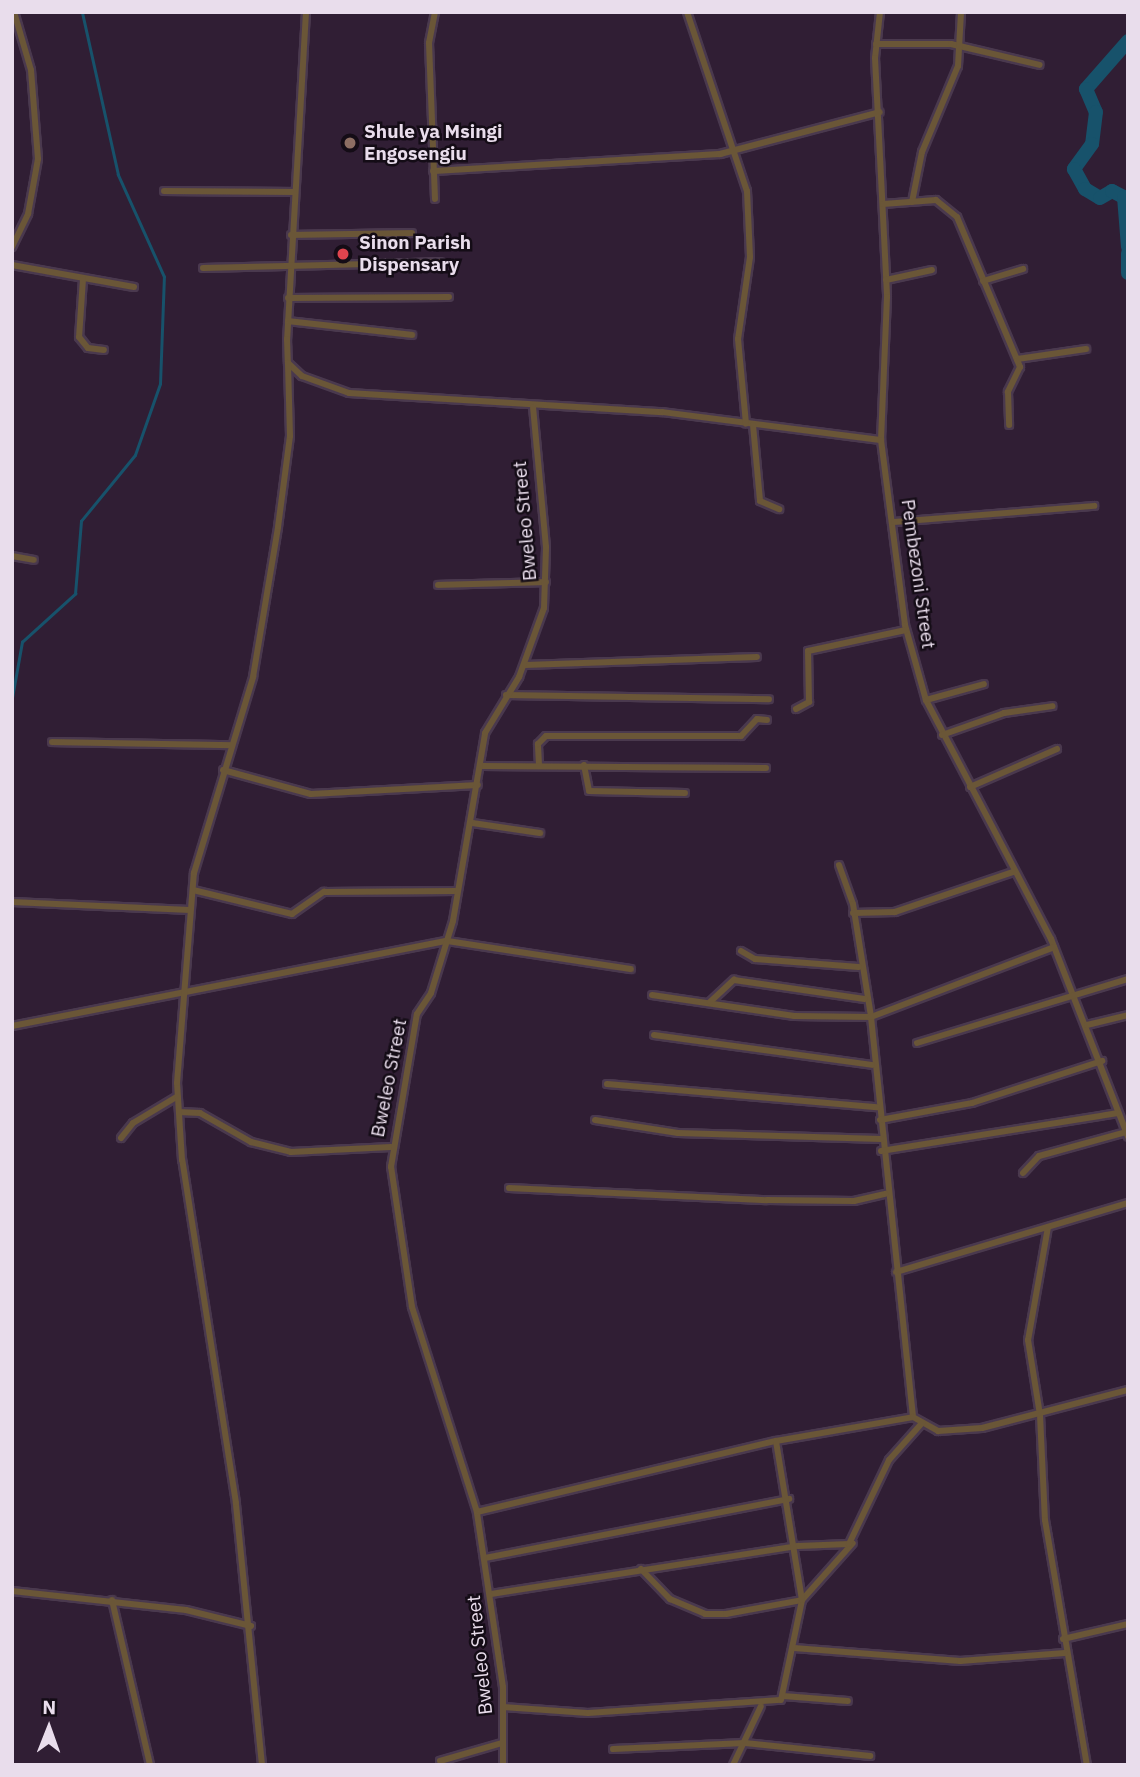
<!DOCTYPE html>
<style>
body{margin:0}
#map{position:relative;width:1140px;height:1777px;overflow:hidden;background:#301e34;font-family:"IBM Plex Sans",sans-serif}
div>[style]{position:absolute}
.stream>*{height:2.5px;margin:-1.25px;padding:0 1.25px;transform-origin:1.25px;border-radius:1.25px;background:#17526b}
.river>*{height:14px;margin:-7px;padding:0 7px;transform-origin:7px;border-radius:7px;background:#17526b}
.roads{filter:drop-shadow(2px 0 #4a394e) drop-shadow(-2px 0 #4a394e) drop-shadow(0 2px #4a394e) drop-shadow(0 -2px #4a394e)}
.minor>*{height:6px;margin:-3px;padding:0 3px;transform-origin:3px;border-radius:3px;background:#6a5637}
.dots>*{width:19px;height:19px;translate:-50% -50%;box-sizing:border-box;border:4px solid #140c16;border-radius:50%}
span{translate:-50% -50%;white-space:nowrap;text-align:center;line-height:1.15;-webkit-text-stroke:5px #140c16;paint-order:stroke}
.poi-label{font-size:19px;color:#e9ddec;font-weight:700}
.left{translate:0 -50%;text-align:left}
.street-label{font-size:19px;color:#e9ddec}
.frame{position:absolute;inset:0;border:14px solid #e9ddec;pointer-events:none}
.north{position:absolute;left:14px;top:1693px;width:70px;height:70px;-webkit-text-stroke:5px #140c16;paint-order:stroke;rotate:1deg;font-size:19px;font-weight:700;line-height:28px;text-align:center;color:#e9ddec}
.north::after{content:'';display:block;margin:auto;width:24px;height:32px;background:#e9ddec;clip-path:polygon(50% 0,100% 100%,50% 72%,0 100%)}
</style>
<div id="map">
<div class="stream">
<i style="left:12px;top:698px;width:57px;rotate:-79.9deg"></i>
<i style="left:22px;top:642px;width:72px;rotate:-42.2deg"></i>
<i style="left:75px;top:594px;width:73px;rotate:-85.3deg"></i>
<i style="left:81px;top:521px;width:85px;rotate:-50.7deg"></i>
<i style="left:135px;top:455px;width:75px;rotate:-70.6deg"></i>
<i style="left:160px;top:384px;width:107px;rotate:-87.9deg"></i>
<i style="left:164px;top:277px;width:112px;rotate:-114.3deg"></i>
<i style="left:118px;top:175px;width:167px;rotate:-102.5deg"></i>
</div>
<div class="river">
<i style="left:1128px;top:41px;width:64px;rotate:131.2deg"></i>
<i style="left:1086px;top:89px;width:25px;rotate:67deg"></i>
<i style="left:1096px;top:112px;width:32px;rotate:97deg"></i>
<i style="left:1092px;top:144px;width:31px;rotate:126deg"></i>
<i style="left:1074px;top:169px;width:23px;rotate:61deg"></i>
<i style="left:1085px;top:189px;width:17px;rotate:31deg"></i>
<i style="left:1100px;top:198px;width:14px;rotate:-30deg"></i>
<i style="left:1112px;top:191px;width:13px;rotate:27deg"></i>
<i style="left:1124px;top:197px;width:50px;rotate:85.4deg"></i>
<i style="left:1128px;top:253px;width:20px;rotate:90deg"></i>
</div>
<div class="roads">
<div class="minor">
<i style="left:306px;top:12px;width:328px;rotate:93.3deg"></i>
<i style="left:287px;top:339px;width:24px;rotate:88deg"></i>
<i style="left:288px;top:363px;width:19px;rotate:43deg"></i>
<i style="left:302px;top:376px;width:50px;rotate:19.9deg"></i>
<i style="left:349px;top:393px;width:314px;rotate:3.5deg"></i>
<i style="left:662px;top:412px;width:221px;rotate:7.3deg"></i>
<i style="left:435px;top:12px;width:32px;rotate:101deg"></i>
<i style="left:429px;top:43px;width:156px;rotate:87.8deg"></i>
<i style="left:687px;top:12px;width:189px;rotate:71.5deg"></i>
<i style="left:747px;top:191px;width:66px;rotate:87.4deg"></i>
<i style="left:750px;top:257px;width:83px;rotate:98.3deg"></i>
<i style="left:738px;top:339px;width:85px;rotate:84.6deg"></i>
<i style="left:880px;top:12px;width:46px;rotate:96.2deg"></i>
<i style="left:875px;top:58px;width:239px;rotate:87.1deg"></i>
<i style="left:887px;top:297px;width:143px;rotate:92.4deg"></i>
<i style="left:881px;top:440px;width:187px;rotate:82.6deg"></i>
<i style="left:905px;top:625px;width:78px;rotate:74.4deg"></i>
<i style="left:926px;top:700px;width:270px;rotate:62.4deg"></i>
<i style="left:1051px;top:939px;width:212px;rotate:68.7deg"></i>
<i style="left:876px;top:44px;width:75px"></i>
<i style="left:951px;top:44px;width:91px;rotate:13.3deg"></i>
<i style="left:433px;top:171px;width:288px;rotate:-3.4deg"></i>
<i style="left:720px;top:154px;width:165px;rotate:-14.7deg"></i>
<i style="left:164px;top:191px;width:130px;rotate:0.4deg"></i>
<i style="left:912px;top:202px;width:51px;rotate:-78.7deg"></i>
<i style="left:922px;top:152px;width:93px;rotate:-67.3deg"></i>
<i style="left:958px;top:66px;width:54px;rotate:-86.8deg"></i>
<i style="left:883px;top:204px;width:53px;rotate:-4.3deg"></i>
<i style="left:936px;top:200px;width:27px;rotate:39deg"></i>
<i style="left:957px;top:217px;width:163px;rotate:67.2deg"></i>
<i style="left:1020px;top:367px;width:28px;rotate:116deg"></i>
<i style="left:1008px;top:392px;width:33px;rotate:88deg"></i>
<i style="left:291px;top:235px;width:121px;rotate:-0.9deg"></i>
<i style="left:12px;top:247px;width:37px;rotate:-64deg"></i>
<i style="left:28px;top:214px;width:56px;rotate:-79.7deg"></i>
<i style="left:38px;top:159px;width:89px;rotate:-94.5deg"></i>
<i style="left:31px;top:70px;width:60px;rotate:-106.3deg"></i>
<i style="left:12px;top:265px;width:124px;rotate:10.2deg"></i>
<i style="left:203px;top:268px;width:238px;rotate:-1.4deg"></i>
<i style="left:83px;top:279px;width:58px;rotate:93.9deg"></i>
<i style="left:79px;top:337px;width:14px;rotate:51deg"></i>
<i style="left:88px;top:348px;width:16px;rotate:7deg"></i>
<i style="left:886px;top:280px;width:47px;rotate:-12.3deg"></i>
<i style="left:983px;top:281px;width:42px;rotate:-16.7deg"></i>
<i style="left:288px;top:298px;width:161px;rotate:-0.4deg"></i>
<i style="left:288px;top:321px;width:125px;rotate:6.4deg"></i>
<i style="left:1017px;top:359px;width:70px;rotate:-8.2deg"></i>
<i style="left:753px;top:425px;width:76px;rotate:84.7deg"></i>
<i style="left:760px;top:501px;width:21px;rotate:23deg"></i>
<i style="left:894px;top:522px;width:201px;rotate:-4.6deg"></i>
<i style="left:12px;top:556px;width:22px;rotate:10deg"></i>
<i style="left:438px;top:585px;width:108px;rotate:-1.6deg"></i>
<i style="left:525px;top:665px;width:232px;rotate:-2deg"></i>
<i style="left:506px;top:695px;width:263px;rotate:0.9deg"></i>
<i style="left:926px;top:700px;width:60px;rotate:-15.4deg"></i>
<i style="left:796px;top:709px;width:15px;rotate:-28deg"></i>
<i style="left:809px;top:702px;width:51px;rotate:-91.1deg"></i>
<i style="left:808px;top:651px;width:100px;rotate:-12.1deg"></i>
<i style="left:942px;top:735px;width:66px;rotate:-19.5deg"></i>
<i style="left:1004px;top:713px;width:49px;rotate:-8.1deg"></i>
<i style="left:52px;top:742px;width:179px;rotate:1deg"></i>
<i style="left:539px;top:765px;width:21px;rotate:-93deg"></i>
<i style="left:538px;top:744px;width:11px;rotate:-45deg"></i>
<i style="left:546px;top:736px;width:195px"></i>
<i style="left:741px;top:736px;width:23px;rotate:-47deg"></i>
<i style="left:757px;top:719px;width:10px;rotate:6deg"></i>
<i style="left:584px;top:765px;width:26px;rotate:79deg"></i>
<i style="left:589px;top:791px;width:96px;rotate:1.2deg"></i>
<i style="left:481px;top:766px;width:285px;rotate:0.4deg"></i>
<i style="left:223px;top:770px;width:91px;rotate:15.3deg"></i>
<i style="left:311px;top:794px;width:167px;rotate:-3.1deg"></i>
<i style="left:970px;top:787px;width:95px;rotate:-23.6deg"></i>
<i style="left:472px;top:823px;width:69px;rotate:8.4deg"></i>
<i style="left:839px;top:865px;width:41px;rotate:70.3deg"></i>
<i style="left:853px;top:904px;width:114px;rotate:80.9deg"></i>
<i style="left:871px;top:1017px;width:402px;rotate:84deg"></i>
<i style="left:193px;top:890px;width:102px;rotate:13.6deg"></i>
<i style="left:292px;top:914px;width:39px;rotate:-35deg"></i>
<i style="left:324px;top:892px;width:133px;rotate:-0.4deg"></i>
<i style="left:12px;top:902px;width:178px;rotate:2.6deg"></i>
<i style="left:853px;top:913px;width:42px;rotate:-1.4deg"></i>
<i style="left:895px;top:912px;width:125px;rotate:-18.7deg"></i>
<i style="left:741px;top:951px;width:16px;rotate:30deg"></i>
<i style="left:755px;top:959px;width:104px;rotate:4.4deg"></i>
<i style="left:652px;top:995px;width:144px;rotate:8.4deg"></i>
<i style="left:794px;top:1016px;width:77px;rotate:0.7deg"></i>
<i style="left:871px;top:1017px;width:196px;rotate:-20.9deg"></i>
<i style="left:710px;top:1002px;width:33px;rotate:-43deg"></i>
<i style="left:734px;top:980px;width:132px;rotate:8.3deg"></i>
<i style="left:1087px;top:1025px;width:42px;rotate:-13.7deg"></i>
<i style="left:12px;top:1026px;width:443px;rotate:-11.1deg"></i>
<i style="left:447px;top:941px;width:186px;rotate:8.7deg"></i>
<i style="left:654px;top:1035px;width:220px;rotate:7.8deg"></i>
<i style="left:917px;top:1043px;width:220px;rotate:-16.9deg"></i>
<i style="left:607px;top:1084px;width:271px;rotate:4.9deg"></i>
<i style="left:179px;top:1112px;width:21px;rotate:3deg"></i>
<i style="left:200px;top:1113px;width:59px;rotate:29.6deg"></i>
<i style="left:251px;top:1142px;width:41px;rotate:14deg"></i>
<i style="left:291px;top:1152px;width:100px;rotate:-2.9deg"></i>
<i style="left:595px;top:1120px;width:84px;rotate:8.9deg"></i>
<i style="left:678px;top:1133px;width:203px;rotate:1.7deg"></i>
<i style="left:880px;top:1120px;width:94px;rotate:-10.5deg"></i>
<i style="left:972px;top:1103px;width:137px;rotate:-17.9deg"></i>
<i style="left:121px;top:1138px;width:19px;rotate:-51deg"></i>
<i style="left:133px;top:1123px;width:52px;rotate:-31deg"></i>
<i style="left:881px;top:1151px;width:240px;rotate:-9.1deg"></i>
<i style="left:1023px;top:1173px;width:23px;rotate:-47deg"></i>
<i style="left:1039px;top:1156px;width:90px;rotate:-15.4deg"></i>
<i style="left:509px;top:1188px;width:258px;rotate:2.7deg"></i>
<i style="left:767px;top:1200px;width:87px;rotate:0.7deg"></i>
<i style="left:854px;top:1201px;width:32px;rotate:-13deg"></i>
<i style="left:1048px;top:1227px;width:115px;rotate:100deg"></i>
<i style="left:1028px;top:1340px;width:76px;rotate:80.9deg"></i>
<i style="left:1040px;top:1415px;width:105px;rotate:87.3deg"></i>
<i style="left:1045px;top:1520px;width:249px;rotate:80.3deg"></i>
<i style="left:896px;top:1272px;width:242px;rotate:-16.6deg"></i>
<i style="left:477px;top:1512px;width:307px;rotate:-13.4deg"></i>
<i style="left:776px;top:1441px;width:139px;rotate:-9.9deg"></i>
<i style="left:913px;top:1417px;width:29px;rotate:29deg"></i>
<i style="left:938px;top:1431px;width:44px;rotate:-3.9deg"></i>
<i style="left:982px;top:1428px;width:151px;rotate:-14.6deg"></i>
<i style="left:485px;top:1558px;width:310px;rotate:-11deg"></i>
<i style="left:641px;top:1569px;width:42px;rotate:46deg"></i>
<i style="left:670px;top:1599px;width:38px;rotate:23deg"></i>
<i style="left:705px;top:1614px;width:21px"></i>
<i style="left:726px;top:1614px;width:77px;rotate:-10.4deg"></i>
<i style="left:802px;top:1600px;width:76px;rotate:-48.2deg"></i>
<i style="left:12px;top:1591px;width:175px;rotate:6.2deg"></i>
<i style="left:186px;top:1610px;width:67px;rotate:13.8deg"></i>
<i style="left:491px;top:1594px;width:311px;rotate:-8.9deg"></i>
<i style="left:798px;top:1546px;width:51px;rotate:-2.2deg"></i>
<i style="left:849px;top:1544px;width:93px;rotate:-64.5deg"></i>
<i style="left:889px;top:1460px;width:50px;rotate:-48.3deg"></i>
<i style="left:112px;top:1600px;width:169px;rotate:77deg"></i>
<i style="left:1063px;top:1639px;width:67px;rotate:-13deg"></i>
<i style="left:794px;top:1648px;width:167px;rotate:4.5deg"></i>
<i style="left:960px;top:1661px;width:105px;rotate:-4.4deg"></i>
<i style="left:783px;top:1696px;width:65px;rotate:4.4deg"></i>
<i style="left:503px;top:1707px;width:85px;rotate:4deg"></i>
<i style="left:588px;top:1713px;width:193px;rotate:-3.9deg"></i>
<i style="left:781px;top:1700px;width:102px;rotate:-78.1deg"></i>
<i style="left:802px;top:1600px;width:161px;rotate:-99.3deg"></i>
<i style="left:613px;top:1749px;width:132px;rotate:-2.6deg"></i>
<i style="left:745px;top:1743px;width:126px;rotate:5.9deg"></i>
<i style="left:440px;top:1761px;width:65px;rotate:-16.2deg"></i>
<i style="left:262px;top:1765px;width:263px;rotate:-95.7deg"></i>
<i style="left:236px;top:1503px;width:347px;rotate:-98.9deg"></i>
<i style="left:182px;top:1160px;width:77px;rotate:-93.7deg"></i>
<i style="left:177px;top:1083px;width:211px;rotate:-85.4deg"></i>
<i style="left:194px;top:873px;width:205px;rotate:-73.2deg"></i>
<i style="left:253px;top:677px;width:152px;rotate:-80.5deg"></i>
<i style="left:278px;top:527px;width:92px;rotate:-82.5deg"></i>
<i style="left:290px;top:436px;width:73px;rotate:-91.6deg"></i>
<i style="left:503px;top:1765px;width:78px;rotate:-90deg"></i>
<i style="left:503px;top:1687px;width:177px;rotate:-98.5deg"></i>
<i style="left:477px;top:1512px;width:215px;rotate:-107.6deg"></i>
<i style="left:412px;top:1307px;width:142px;rotate:-98.5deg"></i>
<i style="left:391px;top:1167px;width:155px;rotate:-80.4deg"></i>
<i style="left:417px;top:1014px;width:25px;rotate:-56deg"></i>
<i style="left:431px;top:993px;width:75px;rotate:-73deg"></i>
<i style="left:453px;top:921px;width:191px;rotate:-80.3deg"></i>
<i style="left:485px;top:733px;width:66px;rotate:-58.7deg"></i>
<i style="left:519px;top:677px;width:73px;rotate:-70.1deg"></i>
<i style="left:544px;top:608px;width:61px;rotate:-88.1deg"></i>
<i style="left:546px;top:547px;width:140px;rotate:-95.3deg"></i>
<i style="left:733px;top:1765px;width:65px;rotate:-64.6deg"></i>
</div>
</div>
<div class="dots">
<i style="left:350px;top:143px;background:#8d6e63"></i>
<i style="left:343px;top:254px;background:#e0444e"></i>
</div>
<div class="poi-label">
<span class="left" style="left:364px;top:143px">Shule ya Msingi<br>Engosengiu</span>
<span class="left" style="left:359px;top:254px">Sinon Parish<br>Dispensary</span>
</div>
<div class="street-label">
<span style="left:525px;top:521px;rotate:-95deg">Bweleo Street</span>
<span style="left:918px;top:574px;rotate:82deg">Pembezoni Street</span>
<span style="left:389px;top:1078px;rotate:-79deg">Bweleo Street</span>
<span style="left:480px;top:1655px;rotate:-96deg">Bweleo Street</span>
</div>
<div class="frame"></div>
<div class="north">N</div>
</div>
